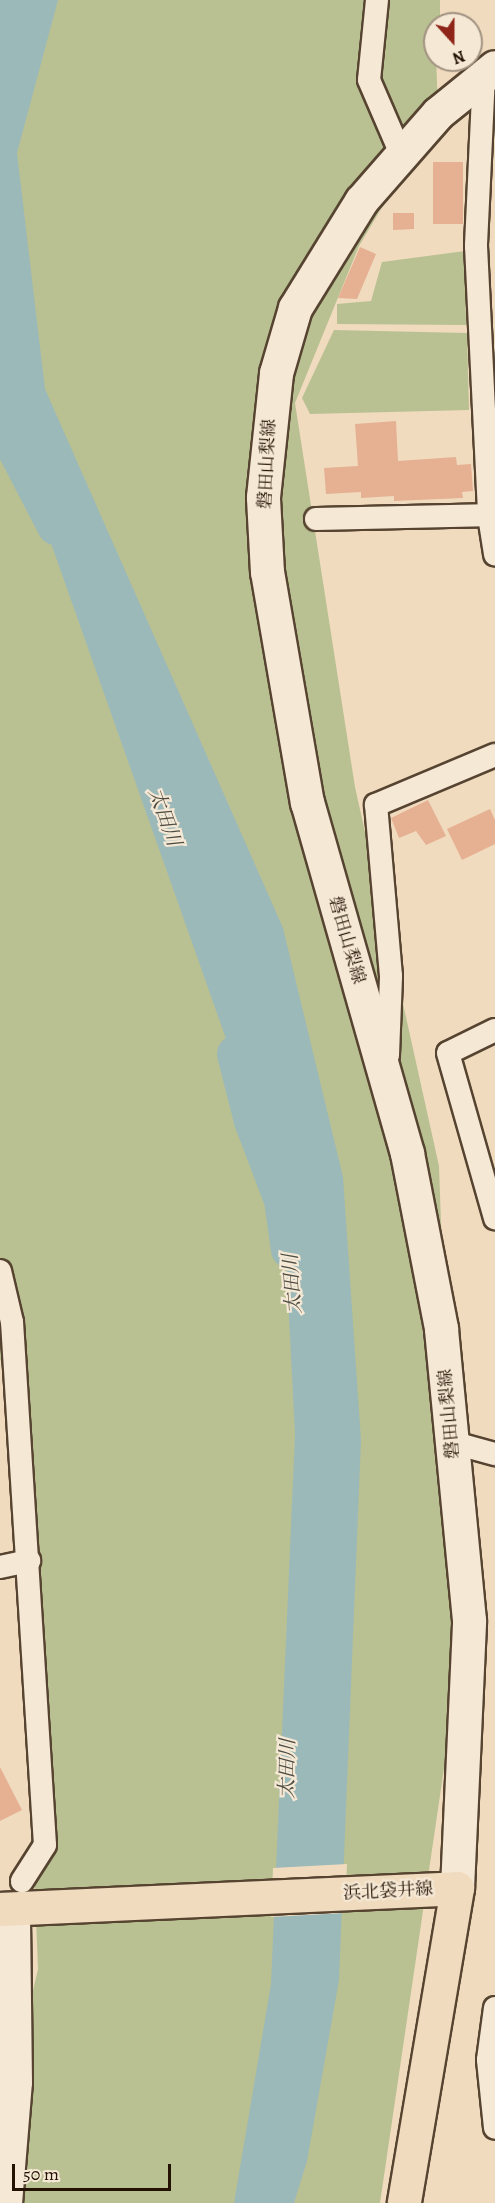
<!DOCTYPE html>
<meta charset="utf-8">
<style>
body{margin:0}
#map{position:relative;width:495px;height:2203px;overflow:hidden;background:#f0dbbe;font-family:Alegreya,"Noto Serif JP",serif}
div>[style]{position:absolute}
.green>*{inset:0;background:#b9c092}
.water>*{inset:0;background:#9cb9b9}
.pier>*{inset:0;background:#f0dbbe}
.river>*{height:38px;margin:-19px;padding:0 19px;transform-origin:19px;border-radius:19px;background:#9cb9b9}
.building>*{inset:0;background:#e6b093}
.roads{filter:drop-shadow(2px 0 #564431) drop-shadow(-2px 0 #564431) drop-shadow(0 2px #564431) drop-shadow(0 -2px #564431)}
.street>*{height:22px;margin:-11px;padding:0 11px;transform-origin:11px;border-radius:11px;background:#f5e8d5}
.secondary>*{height:33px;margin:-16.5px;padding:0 16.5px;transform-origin:16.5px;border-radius:16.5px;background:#f5e8d5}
.primary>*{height:33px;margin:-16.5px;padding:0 16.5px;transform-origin:16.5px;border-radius:16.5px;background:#f0dbbe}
span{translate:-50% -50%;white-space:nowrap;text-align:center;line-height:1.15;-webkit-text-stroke:4.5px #f5e8d5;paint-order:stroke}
.street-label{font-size:18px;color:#231202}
.water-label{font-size:20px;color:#4d4c42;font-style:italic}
.north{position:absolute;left:423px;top:12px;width:60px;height:60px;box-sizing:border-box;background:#f5e8d5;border:2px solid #a19281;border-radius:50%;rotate:159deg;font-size:16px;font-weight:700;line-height:24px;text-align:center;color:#231202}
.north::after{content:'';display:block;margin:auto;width:21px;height:27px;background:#8f2418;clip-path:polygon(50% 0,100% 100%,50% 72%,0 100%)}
.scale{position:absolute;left:12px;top:2164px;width:159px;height:27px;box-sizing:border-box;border:3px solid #231202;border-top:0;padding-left:8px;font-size:18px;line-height:21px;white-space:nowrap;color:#231202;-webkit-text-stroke:4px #f5e8d5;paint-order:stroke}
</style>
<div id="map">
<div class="green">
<i style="clip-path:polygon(0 0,440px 0,440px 24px,435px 24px,438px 113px,359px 246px,295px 403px,355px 787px,439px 1166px,457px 1680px,380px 2203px,0 2203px,0 2133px,38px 1969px,13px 1343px,0 1361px)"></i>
<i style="clip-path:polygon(465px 251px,466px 325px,337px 324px,337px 304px,371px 301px,382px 262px)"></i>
<i style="clip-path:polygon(334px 330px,467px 333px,469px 410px,310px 414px,302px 398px)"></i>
</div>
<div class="water">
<i style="clip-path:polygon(0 0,58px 0,17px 153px,45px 389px,283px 928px,343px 1177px,361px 1440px,339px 1980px,307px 2161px,294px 2203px,234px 2203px,271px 1984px,295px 1434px,283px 1200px,0 399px)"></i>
</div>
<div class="pier">
<i style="clip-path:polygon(347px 1864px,345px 1913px,271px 1917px,273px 1868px)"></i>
</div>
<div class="river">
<i style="left:0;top:418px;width:122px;rotate:62.6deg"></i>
<i style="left:236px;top:1054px;width:69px;rotate:75.8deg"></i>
<i style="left:253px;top:1121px;width:85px;rotate:69.2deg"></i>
<i style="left:283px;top:1200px;width:50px;rotate:82deg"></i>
</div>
<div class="building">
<i style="clip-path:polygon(433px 162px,463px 162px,463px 224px,433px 224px)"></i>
<i style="clip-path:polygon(393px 213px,414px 213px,414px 229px,393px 230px)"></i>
<i style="clip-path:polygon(360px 247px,376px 254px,357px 299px,338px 298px)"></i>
<i style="clip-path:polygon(396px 421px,398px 461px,456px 457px,457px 465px,471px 464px,473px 491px,462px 492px,463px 498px,394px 501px,394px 496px,361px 498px,361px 492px,326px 494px,324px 468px,358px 466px,355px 424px)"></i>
<i style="clip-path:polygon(428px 800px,446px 836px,426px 845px,416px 831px,399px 838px,391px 818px)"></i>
<i style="clip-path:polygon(490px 809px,495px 820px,495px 844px,462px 860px,447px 829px)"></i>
<i style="clip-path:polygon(0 1767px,22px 1810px,0 1821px)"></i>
</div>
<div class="roads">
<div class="street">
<i style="left:377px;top:0;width:80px;rotate:95.7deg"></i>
<i style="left:369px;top:80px;width:81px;rotate:66.6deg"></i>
<i style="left:484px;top:75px;width:171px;rotate:92.7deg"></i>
<i style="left:476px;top:246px;width:270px;rotate:87.2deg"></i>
<i style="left:489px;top:516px;width:39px;rotate:81deg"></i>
<i style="left:316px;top:519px;width:179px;rotate:-1.3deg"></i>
<i style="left:495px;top:1030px;width:52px;rotate:153.9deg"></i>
<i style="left:448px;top:1053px;width:172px;rotate:74.1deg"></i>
<i style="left:388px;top:1055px;width:79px;rotate:-87.8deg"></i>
<i style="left:391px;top:976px;width:172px;rotate:-95deg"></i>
<i style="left:376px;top:805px;width:129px;rotate:-22.8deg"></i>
<i style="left:0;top:1271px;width:52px;rotate:76.8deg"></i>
<i style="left:12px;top:1322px;width:524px;rotate:86.39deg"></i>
<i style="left:45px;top:1845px;width:43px;rotate:122.6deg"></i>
<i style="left:451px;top:1442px;width:46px;rotate:15.3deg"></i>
<i style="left:0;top:1567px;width:30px;rotate:-12deg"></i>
<i style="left:495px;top:2008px;width:52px;rotate:97.7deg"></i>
<i style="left:488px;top:2060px;width:68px;rotate:84.1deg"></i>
</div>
<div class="secondary">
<i style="left:457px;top:1888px;width:268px;rotate:-87.4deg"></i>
<i style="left:469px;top:1620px;width:293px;rotate:-95.5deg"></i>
<i style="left:441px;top:1328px;width:178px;rotate:-101deg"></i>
<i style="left:407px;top:1153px;width:364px;rotate:-105.9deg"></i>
<i style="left:307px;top:803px;width:234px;rotate:-99.8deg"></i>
<i style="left:267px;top:572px;width:75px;rotate:-93.1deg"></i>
<i style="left:263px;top:497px;width:125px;rotate:-84deg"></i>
<i style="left:276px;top:373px;width:68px;rotate:-73.7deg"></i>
<i style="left:295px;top:308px;width:126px;rotate:-58.3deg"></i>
<i style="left:361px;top:201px;width:117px;rotate:-48.8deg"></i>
<i style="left:438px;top:113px;width:73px;rotate:-38.9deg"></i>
<i style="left:5px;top:2203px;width:121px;rotate:-85.3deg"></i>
<i style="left:15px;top:2082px;width:170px;rotate:-90.7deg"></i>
</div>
<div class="primary">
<i style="left:0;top:1909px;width:457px;rotate:-2.6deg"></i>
<i style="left:457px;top:1888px;width:319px;rotate:99.6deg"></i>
</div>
</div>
<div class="street-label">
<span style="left:267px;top:464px;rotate:-87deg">磐田山梨線</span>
<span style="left:347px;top:940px;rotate:74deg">磐田山梨線</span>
<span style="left:449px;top:1414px;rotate:-95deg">磐田山梨線</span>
<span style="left:388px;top:1891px;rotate:-3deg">浜北袋井線</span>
</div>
<div class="water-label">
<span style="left:165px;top:817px;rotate:70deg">太田川</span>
<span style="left:292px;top:1284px;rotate:-94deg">太田川</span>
<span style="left:287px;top:1769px;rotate:-89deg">太田川</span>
</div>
<div class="north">N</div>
<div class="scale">50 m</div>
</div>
